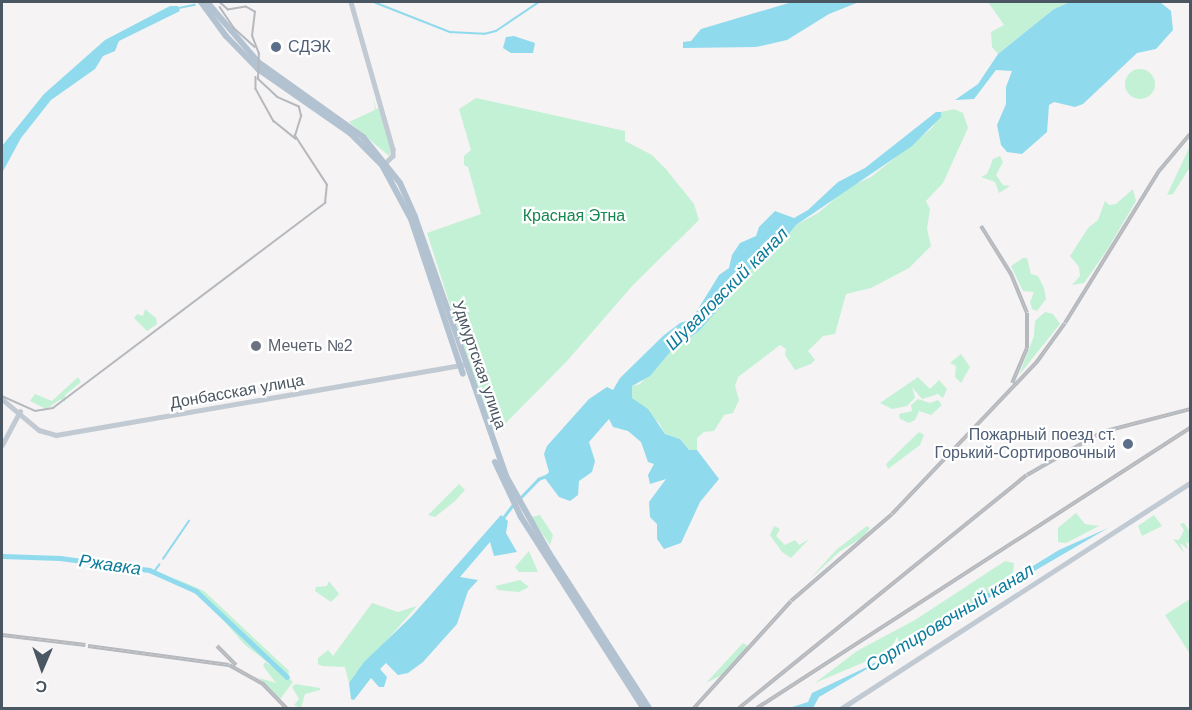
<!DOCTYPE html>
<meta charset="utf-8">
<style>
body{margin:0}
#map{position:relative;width:1192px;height:710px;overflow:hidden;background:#f5f3f3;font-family:Helvetica,sans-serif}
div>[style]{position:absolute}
.green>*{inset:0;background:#c3f1d5}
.round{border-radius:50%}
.water>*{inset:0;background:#90daee}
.stream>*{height:1.5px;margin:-0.75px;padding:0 0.75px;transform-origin:0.75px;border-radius:0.75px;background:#90daee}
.canal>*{height:3px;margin:-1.5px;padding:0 1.5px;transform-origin:1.5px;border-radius:1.5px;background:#90daee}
.river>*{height:5px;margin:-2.5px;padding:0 2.5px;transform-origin:2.5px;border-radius:2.5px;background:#90daee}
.tertiary>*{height:4.5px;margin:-2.25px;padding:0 2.25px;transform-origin:2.25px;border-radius:2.25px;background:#c1cad2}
.primary>*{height:6px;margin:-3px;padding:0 3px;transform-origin:3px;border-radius:3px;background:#b3c2d1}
.tram>*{height:1.5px;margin:-0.75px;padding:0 0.75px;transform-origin:0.75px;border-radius:0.75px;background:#b5b8bd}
.rail>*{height:4px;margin-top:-2px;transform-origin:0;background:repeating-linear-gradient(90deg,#fff 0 4.5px,#b5b8bd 0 9px);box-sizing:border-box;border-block:2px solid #b5b8bd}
.dots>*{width:16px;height:16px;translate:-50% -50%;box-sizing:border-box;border:3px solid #fff;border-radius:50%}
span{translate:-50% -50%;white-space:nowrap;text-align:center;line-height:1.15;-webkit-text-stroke:4.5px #fff;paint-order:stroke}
.service-label{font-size:16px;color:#4e5e75}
.left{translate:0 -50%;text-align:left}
.right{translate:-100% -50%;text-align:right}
.park-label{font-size:16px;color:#17864f}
.worship-label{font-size:16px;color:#5b616d}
.street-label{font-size:16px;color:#4a5661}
.water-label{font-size:18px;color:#0c7c9b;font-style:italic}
.frame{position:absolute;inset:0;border:3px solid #4a5661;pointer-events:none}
.north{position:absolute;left:12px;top:638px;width:60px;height:60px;-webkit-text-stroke:4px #fff;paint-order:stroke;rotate:182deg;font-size:16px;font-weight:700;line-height:24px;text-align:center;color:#4a5661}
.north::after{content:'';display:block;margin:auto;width:21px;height:27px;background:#4a5661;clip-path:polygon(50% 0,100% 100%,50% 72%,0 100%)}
</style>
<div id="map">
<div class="green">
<i style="clip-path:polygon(988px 2px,1070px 2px,1054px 9px,998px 54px,992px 47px,991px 32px,1004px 25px)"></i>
<i class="round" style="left:1125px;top:69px;width:30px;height:30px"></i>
<i style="clip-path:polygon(476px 98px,625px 131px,625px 141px,652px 155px,665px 168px,694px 204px,699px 220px,633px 285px,567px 361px,496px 433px,489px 427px,427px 233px,481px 214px,468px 167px,464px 165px,464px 156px,471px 150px,459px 109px)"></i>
<i style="clip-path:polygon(374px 99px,376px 109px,381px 107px,391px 149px,389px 156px,349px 122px,375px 110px)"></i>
<i style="clip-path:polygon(954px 109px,963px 113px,968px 128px,943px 183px,926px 201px,930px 209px,927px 229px,931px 246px,909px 268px,871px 288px,846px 294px,835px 334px,823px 336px,808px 351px,815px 360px,811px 364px,795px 370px,785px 355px,786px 349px,780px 345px,738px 377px,735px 386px,739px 400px,733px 413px,724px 415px,714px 431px,704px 432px,697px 438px,697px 450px,689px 450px,680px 439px,665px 434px,659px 423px,632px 398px,632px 386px,640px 384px,671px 351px,699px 331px,746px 272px,770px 258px,796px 225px,818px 213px,849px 187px,871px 177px,932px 128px,941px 112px)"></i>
<i style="clip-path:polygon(1190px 146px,1190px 167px,1173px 194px,1167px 195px)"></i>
<i style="clip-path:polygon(1000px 156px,1003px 162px,996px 175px,1003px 185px,1010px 186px,999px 193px,995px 182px,981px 177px,987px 174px,993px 159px)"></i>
<i style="clip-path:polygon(1133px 189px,1136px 201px,1107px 250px,1084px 283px,1072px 285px,1080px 276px,1079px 267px,1070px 256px,1088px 228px,1098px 220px,1105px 201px,1109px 205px,1116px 204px)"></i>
<i style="clip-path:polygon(1023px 258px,1027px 258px,1031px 274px,1038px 276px,1044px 288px,1046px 299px,1037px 311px,1032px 309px,1030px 302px,1034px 292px,1023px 291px,1011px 266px)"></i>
<i style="clip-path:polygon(145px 309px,156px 318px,157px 324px,147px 331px,134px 318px,137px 314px,143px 316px)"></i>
<i style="clip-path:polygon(1045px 312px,1053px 314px,1060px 324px,1019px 375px,1034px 336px,1035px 321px)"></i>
<i style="clip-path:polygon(961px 354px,970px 367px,961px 383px,955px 377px,956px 366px,950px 363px)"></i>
<i style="clip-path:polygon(78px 377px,81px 382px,65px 395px,65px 402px,61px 399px,46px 409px,30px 401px,35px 394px,52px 401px)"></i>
<i style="clip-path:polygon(918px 377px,930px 389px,939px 380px,947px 389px,943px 398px,938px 394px,922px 399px,912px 387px,915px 398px,907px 406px,892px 409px,880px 403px,858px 418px)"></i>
<i style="clip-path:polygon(918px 399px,930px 403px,938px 400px,942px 405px,931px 415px,919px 411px,915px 420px,909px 423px,900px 419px,899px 414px,912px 411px,911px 405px)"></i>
<i style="clip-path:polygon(919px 432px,924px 435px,920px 445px,888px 469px,886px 464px)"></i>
<i style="clip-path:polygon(459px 484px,465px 490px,455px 501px,435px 517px,428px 515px)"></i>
<i style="clip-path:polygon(1076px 513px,1085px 524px,1099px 526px,1066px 543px,1058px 542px,1058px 528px)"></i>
<i style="clip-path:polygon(540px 515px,553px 535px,550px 545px,531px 517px)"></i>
<i style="clip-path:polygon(1154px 515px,1162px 526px,1142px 536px,1138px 526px)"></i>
<i style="clip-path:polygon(1184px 523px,1190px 532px,1190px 544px,1186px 542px,1188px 549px,1180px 543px,1184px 553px,1173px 539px,1179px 540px,1184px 530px,1180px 524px)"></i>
<i style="clip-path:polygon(774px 526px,780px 529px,776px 536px,785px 545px,795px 540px,799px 545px,809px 539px,791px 558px,782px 552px,770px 535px)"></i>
<i style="clip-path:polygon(867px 526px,870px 528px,863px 537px,839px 552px,810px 579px,836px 550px)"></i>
<i style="clip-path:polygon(529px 551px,538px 572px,519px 572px,515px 567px)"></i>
<i style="clip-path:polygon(1005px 561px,1014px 563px,1013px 572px,999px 587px,898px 648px,898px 636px,888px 652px,815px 683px,857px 651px,915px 620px)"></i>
<i style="clip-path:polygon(172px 577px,204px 591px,289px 671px,288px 677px,293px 682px,280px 699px,259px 678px,276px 683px,263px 666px,265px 662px,276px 669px,244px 644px,198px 591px)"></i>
<i style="clip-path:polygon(520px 580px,529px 587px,519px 592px,498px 590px,495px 586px)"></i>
<i style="clip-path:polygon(329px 581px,339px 594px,331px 602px,315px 591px,316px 587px,327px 586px)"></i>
<i style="clip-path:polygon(1190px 599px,1190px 654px,1165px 615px)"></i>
<i style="clip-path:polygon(372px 603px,398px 612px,417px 606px,349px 683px,345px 667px,322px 666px,318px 664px,318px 658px,328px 650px,333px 656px)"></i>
<i style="clip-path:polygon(743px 643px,748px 646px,739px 657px,722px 675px,706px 683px)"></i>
<i style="clip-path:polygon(295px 684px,320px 688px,320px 690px,305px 694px,301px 708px,294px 705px,299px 699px,292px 687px)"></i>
</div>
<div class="water">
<i style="clip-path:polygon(792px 2px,859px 2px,829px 14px,787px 40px,756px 47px,683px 48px,683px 42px,691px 41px,701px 29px)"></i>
<i style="clip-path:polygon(1070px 2px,1160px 2px,1171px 11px,1173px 30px,1156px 49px,1137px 53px,1083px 104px,1075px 107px,1054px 102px,1049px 105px,1047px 132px,1022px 154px,1007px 152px,1001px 145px,997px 125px,1006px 104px,1006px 87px,1012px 71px,996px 70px,974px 99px,955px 100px,978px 84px,998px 54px,1054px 9px)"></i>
<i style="clip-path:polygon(170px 6px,178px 6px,180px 11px,119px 41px,115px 51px,103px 56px,95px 69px,51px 100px,21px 138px,2px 173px,2px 146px,44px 94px,105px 40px)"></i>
<i style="clip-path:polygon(514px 36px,535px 43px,533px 53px,511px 53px,503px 48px,506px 37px)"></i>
<i style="clip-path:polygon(936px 112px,941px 112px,941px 117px,912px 146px,796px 225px,770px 258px,746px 272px,740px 285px,699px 331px,671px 351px,650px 376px,632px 386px,632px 398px,648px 409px,665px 434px,680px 439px,689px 450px,697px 450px,719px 479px,700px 502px,681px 543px,664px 549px,657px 539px,657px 524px,650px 517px,649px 502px,666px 479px,650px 484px,648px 475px,654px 464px,648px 462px,641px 442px,628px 431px,613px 427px,609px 419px,589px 442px,595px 461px,592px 472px,579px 481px,578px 495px,570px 501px,559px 497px,544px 477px,549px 472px,544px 454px,547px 446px,589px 399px,607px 387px,613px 390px,620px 378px,663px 336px,680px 323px,692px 319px,719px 275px,729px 268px,732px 255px,740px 243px,756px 236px,759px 227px,775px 211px,794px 218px,808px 210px,838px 182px,865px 168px)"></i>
<i style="clip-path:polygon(501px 515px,508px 521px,506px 533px,517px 552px,494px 556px,490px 542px,460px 577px,478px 580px,468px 591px,457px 624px,423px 662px,408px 673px,398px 675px,386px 663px,380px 669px,387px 677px,384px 687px,379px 687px,371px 678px,354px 700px,351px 699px,349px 683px,364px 662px,411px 617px)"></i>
<i style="clip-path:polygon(1108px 528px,819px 697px,813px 708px,789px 708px,808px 702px,812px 693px,869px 666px,1059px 550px)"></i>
</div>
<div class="stream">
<i style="left:374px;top:2px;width:82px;rotate:21.5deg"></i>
<i style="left:450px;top:32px;width:34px;rotate:3deg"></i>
<i style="left:484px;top:34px;width:12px;rotate:-14deg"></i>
<i style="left:496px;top:31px;width:52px;rotate:-34deg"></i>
<i style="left:179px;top:8px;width:16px;rotate:-11deg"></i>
<i style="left:163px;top:559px;width:46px;rotate:-55.6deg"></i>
<i style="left:154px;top:572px;width:9px;rotate:-54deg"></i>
</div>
<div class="canal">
<i style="left:519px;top:499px;width:28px;rotate:-46deg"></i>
<i style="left:538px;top:479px;width:11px;rotate:-22deg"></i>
<i style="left:502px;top:519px;width:20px;rotate:-53deg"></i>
</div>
<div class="river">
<i style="left:2px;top:556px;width:58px;rotate:2deg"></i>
<i style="left:60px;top:558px;width:90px;rotate:7.7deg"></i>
<i style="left:149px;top:570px;width:51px;rotate:24.1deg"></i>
<i style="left:196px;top:591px;width:125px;rotate:43.4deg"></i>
</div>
<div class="tertiary">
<i style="left:351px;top:2px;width:153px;rotate:74.1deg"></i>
<i style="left:393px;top:149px;width:7px;rotate:90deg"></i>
<i style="left:393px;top:156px;width:8px;rotate:135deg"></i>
<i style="left:2px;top:399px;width:48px;rotate:40deg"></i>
<i style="left:39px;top:430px;width:18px;rotate:16deg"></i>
<i style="left:56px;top:435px;width:415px;rotate:-9.8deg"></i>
<i style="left:2px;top:445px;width:38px;rotate:-62deg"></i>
<i style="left:842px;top:708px;width:414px;rotate:-32.9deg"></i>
</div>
<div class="primary">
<i style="left:201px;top:2px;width:42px;rotate:53.7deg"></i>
<i style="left:226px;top:36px;width:46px;rotate:45.9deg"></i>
<i style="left:258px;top:69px;width:112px;rotate:34.8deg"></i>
<i style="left:350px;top:133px;width:45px;rotate:45deg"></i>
<i style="left:382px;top:165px;width:61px;rotate:61.8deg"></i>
<i style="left:411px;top:219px;width:163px;rotate:71.5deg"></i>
<i style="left:207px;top:2px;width:79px;rotate:49.6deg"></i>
<i style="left:258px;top:62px;width:129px;rotate:35.5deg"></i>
<i style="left:363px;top:137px;width:59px;rotate:51.2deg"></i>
<i style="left:400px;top:183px;width:37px;rotate:66deg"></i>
<i style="left:415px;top:217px;width:275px;rotate:70.6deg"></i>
<i style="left:506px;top:476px;width:88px;rotate:60.8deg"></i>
<i style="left:549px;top:553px;width:184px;rotate:57.2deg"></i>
<i style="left:495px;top:462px;width:61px;rotate:64.7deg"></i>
<i style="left:521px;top:517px;width:227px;rotate:57.4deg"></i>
</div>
<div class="tram">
<i style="left:220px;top:7px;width:25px;rotate:56deg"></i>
<i style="left:234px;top:28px;width:28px;rotate:42deg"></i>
<i style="left:256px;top:77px;width:12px;rotate:90deg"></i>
<i style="left:256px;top:89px;width:37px;rotate:61deg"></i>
<i style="left:274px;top:121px;width:28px;rotate:39deg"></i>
<i style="left:2px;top:396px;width:36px;rotate:24deg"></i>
<i style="left:35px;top:411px;width:18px;rotate:-9deg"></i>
<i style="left:53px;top:408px;width:341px;rotate:-37deg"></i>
<i style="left:325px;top:203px;width:18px;rotate:-84deg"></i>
<i style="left:327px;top:185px;width:59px;rotate:-123.1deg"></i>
<i style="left:295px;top:136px;width:21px;rotate:-73deg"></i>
<i style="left:301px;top:116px;width:9px;rotate:-103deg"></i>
<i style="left:299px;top:107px;width:24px;rotate:-156deg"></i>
<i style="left:277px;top:97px;width:26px;rotate:-137deg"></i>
<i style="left:258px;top:79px;width:25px;rotate:-88deg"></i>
<i style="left:259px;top:54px;width:19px;rotate:-111deg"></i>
<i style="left:252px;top:36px;width:24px;rotate:-83deg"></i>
<i style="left:255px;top:12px;width:10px;rotate:-151deg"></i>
<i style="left:246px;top:7px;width:18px;rotate:171deg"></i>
<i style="left:228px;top:10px;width:12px;rotate:-138deg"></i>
</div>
<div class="rail">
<i style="left:981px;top:226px;width:57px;rotate:58deg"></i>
<i style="left:1011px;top:274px;width:42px;rotate:67.7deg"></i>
<i style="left:1027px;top:313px;width:35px;rotate:90deg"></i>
<i style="left:1027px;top:348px;width:38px;rotate:113deg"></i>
<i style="left:2px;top:635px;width:84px;rotate:6.9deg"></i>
<i style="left:88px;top:646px;width:142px;rotate:7.7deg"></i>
<i style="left:229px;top:665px;width:38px;rotate:29deg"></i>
<i style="left:262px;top:683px;width:35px;rotate:46deg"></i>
<i style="left:217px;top:646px;width:27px;rotate:45deg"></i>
<i style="left:694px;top:708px;width:144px;rotate:-47.8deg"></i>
<i style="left:791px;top:601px;width:133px;rotate:-40.7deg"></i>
<i style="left:892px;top:514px;width:209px;rotate:-46.4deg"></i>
<i style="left:1036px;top:363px;width:49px;rotate:-54.1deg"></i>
<i style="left:1065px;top:323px;width:179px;rotate:-58.3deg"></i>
<i style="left:1159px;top:171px;width:48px;rotate:-50deg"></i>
<i style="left:739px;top:708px;width:370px;rotate:-39deg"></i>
<i style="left:1027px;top:475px;width:86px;rotate:-29.8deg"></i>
<i style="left:1102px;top:432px;width:91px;rotate:-14.6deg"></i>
<i style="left:757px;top:708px;width:516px;rotate:-32.89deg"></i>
</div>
<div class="dots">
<i style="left:276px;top:47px;background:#5c6f8a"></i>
<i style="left:256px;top:346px;background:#6b7280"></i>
<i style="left:1128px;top:444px;background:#5c6f8a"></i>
</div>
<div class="service-label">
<span class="left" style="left:288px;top:47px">СДЭК</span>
<span class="right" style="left:1116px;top:444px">Пожарный поезд ст.<br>Горький-Сортировочный</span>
</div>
<div class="park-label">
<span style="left:574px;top:216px">Красная Этна</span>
</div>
<div class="worship-label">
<span class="left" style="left:268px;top:346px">Мечеть №2</span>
</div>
<div class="street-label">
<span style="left:479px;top:365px;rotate:71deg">Удмуртская улица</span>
<span style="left:237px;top:392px;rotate:-10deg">Донбасская улица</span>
</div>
<div class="water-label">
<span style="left:727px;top:289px;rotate:-45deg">Шуваловский канал</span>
<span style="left:110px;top:565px;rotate:8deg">Ржавка</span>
<span style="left:950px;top:618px;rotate:-31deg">Сортировочный канал</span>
</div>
<div class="frame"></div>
<div class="north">С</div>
</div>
